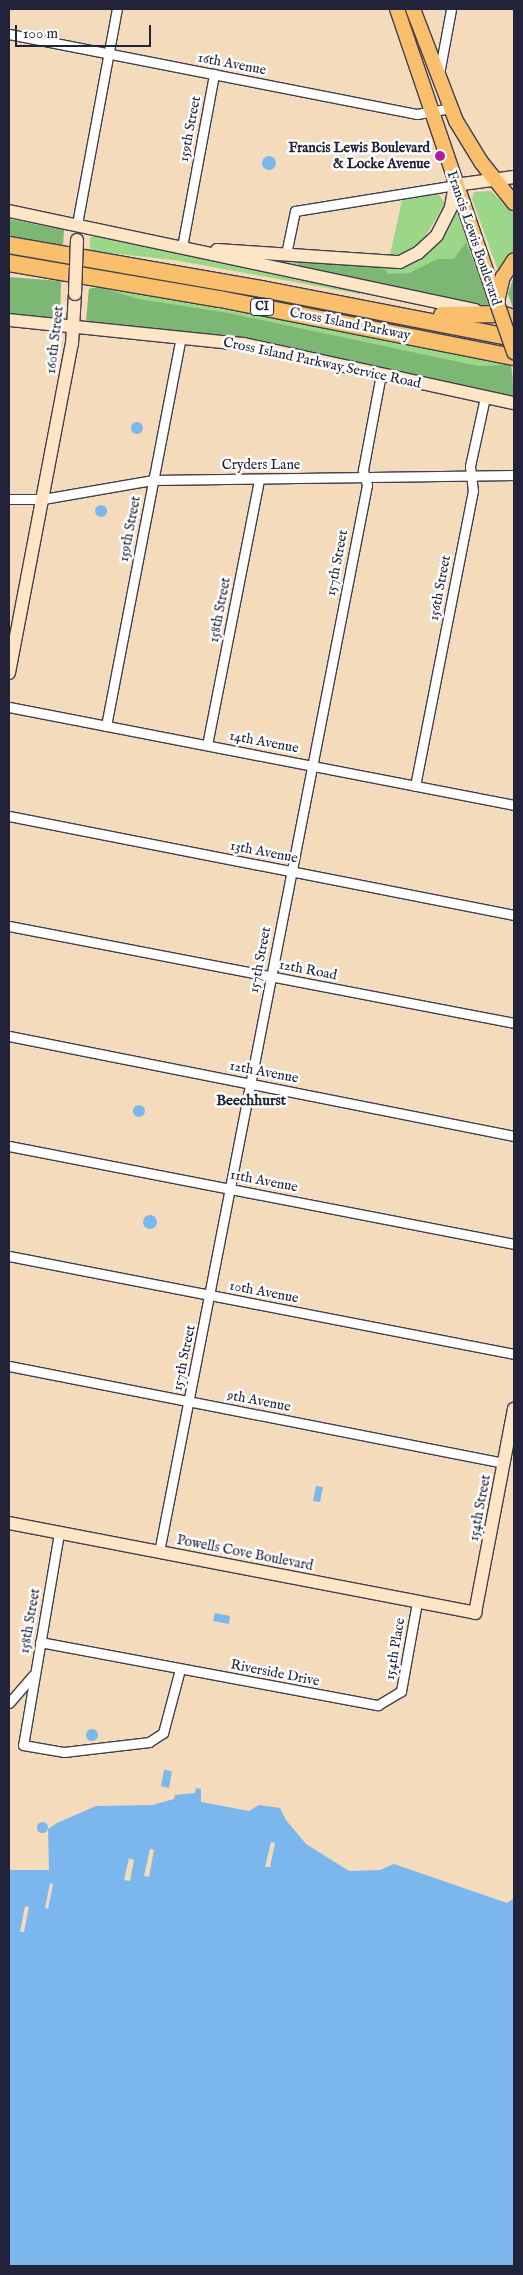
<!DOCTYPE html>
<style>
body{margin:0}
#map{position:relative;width:523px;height:2275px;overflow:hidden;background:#f3dbbc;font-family:"IM FELL English",serif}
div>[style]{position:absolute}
.green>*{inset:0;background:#9cd688}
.forest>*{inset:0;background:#7db774}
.water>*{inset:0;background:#7bb7ed}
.round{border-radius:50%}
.pier>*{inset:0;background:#f3dbbc}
.roads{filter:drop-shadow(1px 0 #413e4e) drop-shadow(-1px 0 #413e4e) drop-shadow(0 1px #413e4e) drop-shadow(0 -1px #413e4e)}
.street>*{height:9px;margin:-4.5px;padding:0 4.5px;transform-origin:4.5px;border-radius:4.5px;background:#fff}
.secondary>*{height:12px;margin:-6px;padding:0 6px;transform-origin:6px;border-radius:6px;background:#fde5c5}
.primary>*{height:14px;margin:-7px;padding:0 7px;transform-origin:7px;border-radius:7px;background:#f9bf6d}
.highway>*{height:16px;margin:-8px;padding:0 8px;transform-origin:8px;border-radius:8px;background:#f9bf6d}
.bridges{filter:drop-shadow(1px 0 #413e4e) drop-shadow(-1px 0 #413e4e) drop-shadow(0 1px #413e4e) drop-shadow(0 -1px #413e4e)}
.secondary-bridge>*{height:12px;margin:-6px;padding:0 6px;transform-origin:6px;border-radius:6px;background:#fde5c5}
.primary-bridge>*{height:14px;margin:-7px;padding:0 7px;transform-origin:7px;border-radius:7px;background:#f9bf6d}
.dots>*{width:14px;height:14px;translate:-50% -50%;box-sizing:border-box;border:2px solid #fff;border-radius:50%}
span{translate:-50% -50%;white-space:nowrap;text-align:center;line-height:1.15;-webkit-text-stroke:5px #fff;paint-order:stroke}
.shield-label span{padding:1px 4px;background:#fff;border:1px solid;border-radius:4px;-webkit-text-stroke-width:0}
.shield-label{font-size:12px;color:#22223b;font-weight:700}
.street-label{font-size:14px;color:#22223b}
.poi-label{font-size:14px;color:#22223b;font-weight:700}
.right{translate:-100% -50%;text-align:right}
.neighbourhood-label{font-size:15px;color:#22223b;font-weight:700}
.frame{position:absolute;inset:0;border:10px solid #22223b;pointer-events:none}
.scale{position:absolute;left:15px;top:25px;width:136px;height:22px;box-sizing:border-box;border:2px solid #22223b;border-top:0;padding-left:6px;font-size:15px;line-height:18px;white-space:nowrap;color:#22223b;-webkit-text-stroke:4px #fff;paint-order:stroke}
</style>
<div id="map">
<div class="green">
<i style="clip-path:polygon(491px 191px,514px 214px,514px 255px,499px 273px,472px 199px,474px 192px)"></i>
<i style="clip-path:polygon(439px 194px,445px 204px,421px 243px,400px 255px,390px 255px,402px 200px)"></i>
<i style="clip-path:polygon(455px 213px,458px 214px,490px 307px,254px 256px,404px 268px,426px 254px,445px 234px)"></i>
<i style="clip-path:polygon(94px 236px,360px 292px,360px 294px,174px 260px,90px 251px,90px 238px)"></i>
<i style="clip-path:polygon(97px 287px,372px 336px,511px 365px,514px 383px,370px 366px,227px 335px,86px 322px,89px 289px)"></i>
</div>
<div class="forest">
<i style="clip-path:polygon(9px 219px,64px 230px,63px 246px,9px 237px)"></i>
<i style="clip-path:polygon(466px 242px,490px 307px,298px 267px,300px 260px,384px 268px,388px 274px,409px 273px,438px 259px,454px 259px)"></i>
<i style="clip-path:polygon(514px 276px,514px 311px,508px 294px)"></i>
<i style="clip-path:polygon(9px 277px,61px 281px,60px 318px,9px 314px)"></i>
<i style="clip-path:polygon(99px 287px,138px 299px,228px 313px,478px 366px,511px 365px,514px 397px,249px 338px,86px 322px,89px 289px)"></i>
</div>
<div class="water">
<i class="round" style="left:262px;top:156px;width:14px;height:14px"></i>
<i class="round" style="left:131px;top:422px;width:12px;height:12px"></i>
<i class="round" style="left:95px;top:505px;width:12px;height:12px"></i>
<i class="round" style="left:133px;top:1105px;width:12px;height:12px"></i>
<i class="round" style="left:143px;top:1215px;width:14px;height:14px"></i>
<i style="clip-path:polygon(316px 1486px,323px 1487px,320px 1502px,313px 1501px)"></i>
<i style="clip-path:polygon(215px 1613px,230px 1616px,229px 1624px,213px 1621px)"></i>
<i class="round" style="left:86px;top:1729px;width:12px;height:12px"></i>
<i style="clip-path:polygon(164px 1770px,172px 1771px,169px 1788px,161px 1786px)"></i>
<i style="clip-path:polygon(196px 1788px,201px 1789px,201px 1802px,249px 1811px,259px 1805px,280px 1808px,286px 1820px,306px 1844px,349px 1871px,380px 1870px,394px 1864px,507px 1903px,514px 1898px,514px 2266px,9px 2266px,9px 1870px,49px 1870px,48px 1829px,57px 1823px,96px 1806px,152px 1805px,174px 1799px,175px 1795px,195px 1793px)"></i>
<i class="round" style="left:36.5px;top:1821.5px;width:11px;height:11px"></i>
</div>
<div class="pier">
<i style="clip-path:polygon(271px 1842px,275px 1843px,270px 1867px,265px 1867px)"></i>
<i style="clip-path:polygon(150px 1849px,154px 1850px,149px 1877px,144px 1876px)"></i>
<i style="clip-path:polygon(129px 1858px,134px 1860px,130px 1881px,124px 1880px)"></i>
<i style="clip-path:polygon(50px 1883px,53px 1884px,48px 1909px,45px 1908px)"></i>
<i style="clip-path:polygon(25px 1906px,29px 1907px,24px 1932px,20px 1932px)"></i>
</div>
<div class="roads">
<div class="street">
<i style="left:9px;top:34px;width:416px;rotate:11.1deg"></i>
<i style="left:417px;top:114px;width:34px;rotate:-10deg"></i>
<i style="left:439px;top:74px;width:66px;rotate:-79.5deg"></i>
<i style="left:77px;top:224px;width:219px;rotate:-79.5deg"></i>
<i style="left:182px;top:247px;width:176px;rotate:-79.5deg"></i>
<i style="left:286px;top:254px;width:44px;rotate:-78.2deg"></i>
<i style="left:295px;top:211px;width:162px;rotate:-9.2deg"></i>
<i style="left:9px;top:499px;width:34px"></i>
<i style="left:43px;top:499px;width:112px;rotate:-9.8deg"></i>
<i style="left:153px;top:480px;width:361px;rotate:-0.8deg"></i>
<i style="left:9px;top:707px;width:514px;rotate:10.98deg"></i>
<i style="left:106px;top:726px;width:396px;rotate:-79.1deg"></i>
<i style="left:207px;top:745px;width:271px;rotate:-78.9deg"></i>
<i style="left:415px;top:786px;width:301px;rotate:-78.9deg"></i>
<i style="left:473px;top:491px;width:25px;rotate:-97deg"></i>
<i style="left:470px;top:466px;width:71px;rotate:-77.7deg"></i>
<i style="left:9px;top:816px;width:515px;rotate:11.09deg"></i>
<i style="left:9px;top:926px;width:514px;rotate:10.87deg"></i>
<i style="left:9px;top:1036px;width:515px;rotate:11.2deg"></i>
<i style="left:9px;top:1146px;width:514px;rotate:10.98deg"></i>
<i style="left:9px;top:1256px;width:514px;rotate:10.98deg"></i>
<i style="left:9px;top:1366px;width:504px;rotate:11.09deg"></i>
<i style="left:59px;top:1533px;width:215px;rotate:99.6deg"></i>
<i style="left:23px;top:1745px;width:42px;rotate:9.7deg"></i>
<i style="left:64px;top:1752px;width:86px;rotate:-6.7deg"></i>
<i style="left:149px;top:1742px;width:17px;rotate:-33deg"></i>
<i style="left:163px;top:1733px;width:66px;rotate:-75.1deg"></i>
<i style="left:159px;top:1552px;width:1087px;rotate:-78.97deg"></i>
<i style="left:367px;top:485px;width:16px;rotate:-105deg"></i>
<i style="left:363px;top:470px;width:98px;rotate:-79.4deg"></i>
<i style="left:40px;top:1642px;width:344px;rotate:10.6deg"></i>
<i style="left:378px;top:1705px;width:27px;rotate:-31deg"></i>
<i style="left:401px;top:1691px;width:90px;rotate:-79.8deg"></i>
<i style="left:9px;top:1703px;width:37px;rotate:-49deg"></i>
</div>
<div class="secondary">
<i style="left:9px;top:211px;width:477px;rotate:12deg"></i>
<i style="left:217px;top:250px;width:183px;rotate:3.8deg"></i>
<i style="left:400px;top:262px;width:20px;rotate:-27deg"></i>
<i style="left:418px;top:253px;width:26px;rotate:-43deg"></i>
<i style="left:437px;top:235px;width:31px;rotate:-63deg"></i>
<i style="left:451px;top:207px;width:22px;rotate:-80deg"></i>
<i style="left:455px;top:185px;width:60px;rotate:-7.7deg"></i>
<i style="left:9px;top:320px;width:235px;rotate:5.9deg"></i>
<i style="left:243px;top:344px;width:277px;rotate:12.3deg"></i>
<i style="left:9px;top:673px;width:335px;rotate:-79.2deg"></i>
<i style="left:72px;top:344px;width:50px;rotate:-86.6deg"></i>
<i style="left:9px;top:1523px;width:475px;rotate:10.9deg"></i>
<i style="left:475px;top:1613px;width:208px;rotate:-79.2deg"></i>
</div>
<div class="primary">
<i style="left:397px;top:9px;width:314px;rotate:71.2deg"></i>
<i style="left:413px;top:9px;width:120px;rotate:69deg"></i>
<i style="left:456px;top:121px;width:48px;rotate:58.6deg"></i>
<i style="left:481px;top:162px;width:53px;rotate:51.2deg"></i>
<i style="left:497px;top:302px;width:26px;rotate:-77deg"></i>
<i style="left:503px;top:277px;width:20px;rotate:-57deg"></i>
</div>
<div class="highway">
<i style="left:9px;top:245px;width:257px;rotate:9.9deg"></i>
<i style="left:262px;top:289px;width:257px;rotate:11deg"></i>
<i style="left:9px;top:263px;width:214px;rotate:9.7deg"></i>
<i style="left:220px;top:299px;width:300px;rotate:11.2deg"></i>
<i style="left:442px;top:315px;width:59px;rotate:-1deg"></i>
<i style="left:501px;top:314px;width:14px;rotate:17deg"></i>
</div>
</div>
<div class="bridges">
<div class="secondary-bridge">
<i style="left:75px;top:294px;width:54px;rotate:-87.9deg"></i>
</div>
<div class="primary-bridge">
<i style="left:498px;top:306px;width:49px;rotate:70.8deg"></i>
</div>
</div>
<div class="dots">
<i style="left:440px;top:156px;background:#b5179e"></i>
</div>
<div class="shield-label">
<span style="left:262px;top:307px">CI</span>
</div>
<div class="street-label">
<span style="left:232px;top:64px;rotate:11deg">16th Avenue</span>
<span style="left:190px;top:129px;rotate:-79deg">159th Street</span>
<span style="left:474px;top:238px;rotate:71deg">Francis Lewis Boulevard</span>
<span style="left:350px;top:324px;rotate:11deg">Cross Island Parkway</span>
<span style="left:55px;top:340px;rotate:-83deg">160th Street</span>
<span style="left:322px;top:363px;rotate:12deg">Cross Island Parkway Service Road</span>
<span style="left:261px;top:465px">Cryders Lane</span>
<span style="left:130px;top:529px;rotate:-79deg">159th Street</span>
<span style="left:337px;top:563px;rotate:-79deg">157th Street</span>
<span style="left:440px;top:588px;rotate:-79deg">156th Street</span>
<span style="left:220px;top:610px;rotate:-79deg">158th Street</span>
<span style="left:264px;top:742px;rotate:11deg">14th Avenue</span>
<span style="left:264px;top:852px;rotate:11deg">13th Avenue</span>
<span style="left:260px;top:960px;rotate:-79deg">157th Street</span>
<span style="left:308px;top:970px;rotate:11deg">12th Road</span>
<span style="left:264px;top:1072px;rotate:11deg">12th Avenue</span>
<span style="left:264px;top:1181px;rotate:11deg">11th Avenue</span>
<span style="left:264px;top:1292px;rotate:11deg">10th Avenue</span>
<span style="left:184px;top:1358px;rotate:-78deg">157th Street</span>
<span style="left:259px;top:1401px;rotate:11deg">9th Avenue</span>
<span style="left:480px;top:1508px;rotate:-79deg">154th Street</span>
<span style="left:245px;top:1553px;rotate:11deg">Powells Cove Boulevard</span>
<span style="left:30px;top:1621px;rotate:-80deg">158th Street</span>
<span style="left:395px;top:1649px;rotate:-80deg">154th Place</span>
<span style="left:275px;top:1673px;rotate:11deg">Riverside Drive</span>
</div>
<div class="poi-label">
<span class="right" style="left:430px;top:156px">Francis Lewis Boulevard<br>&amp; Locke Avenue</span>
</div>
<div class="neighbourhood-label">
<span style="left:251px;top:1101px">Beechhurst</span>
</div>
<div class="frame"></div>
<div class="scale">100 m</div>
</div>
